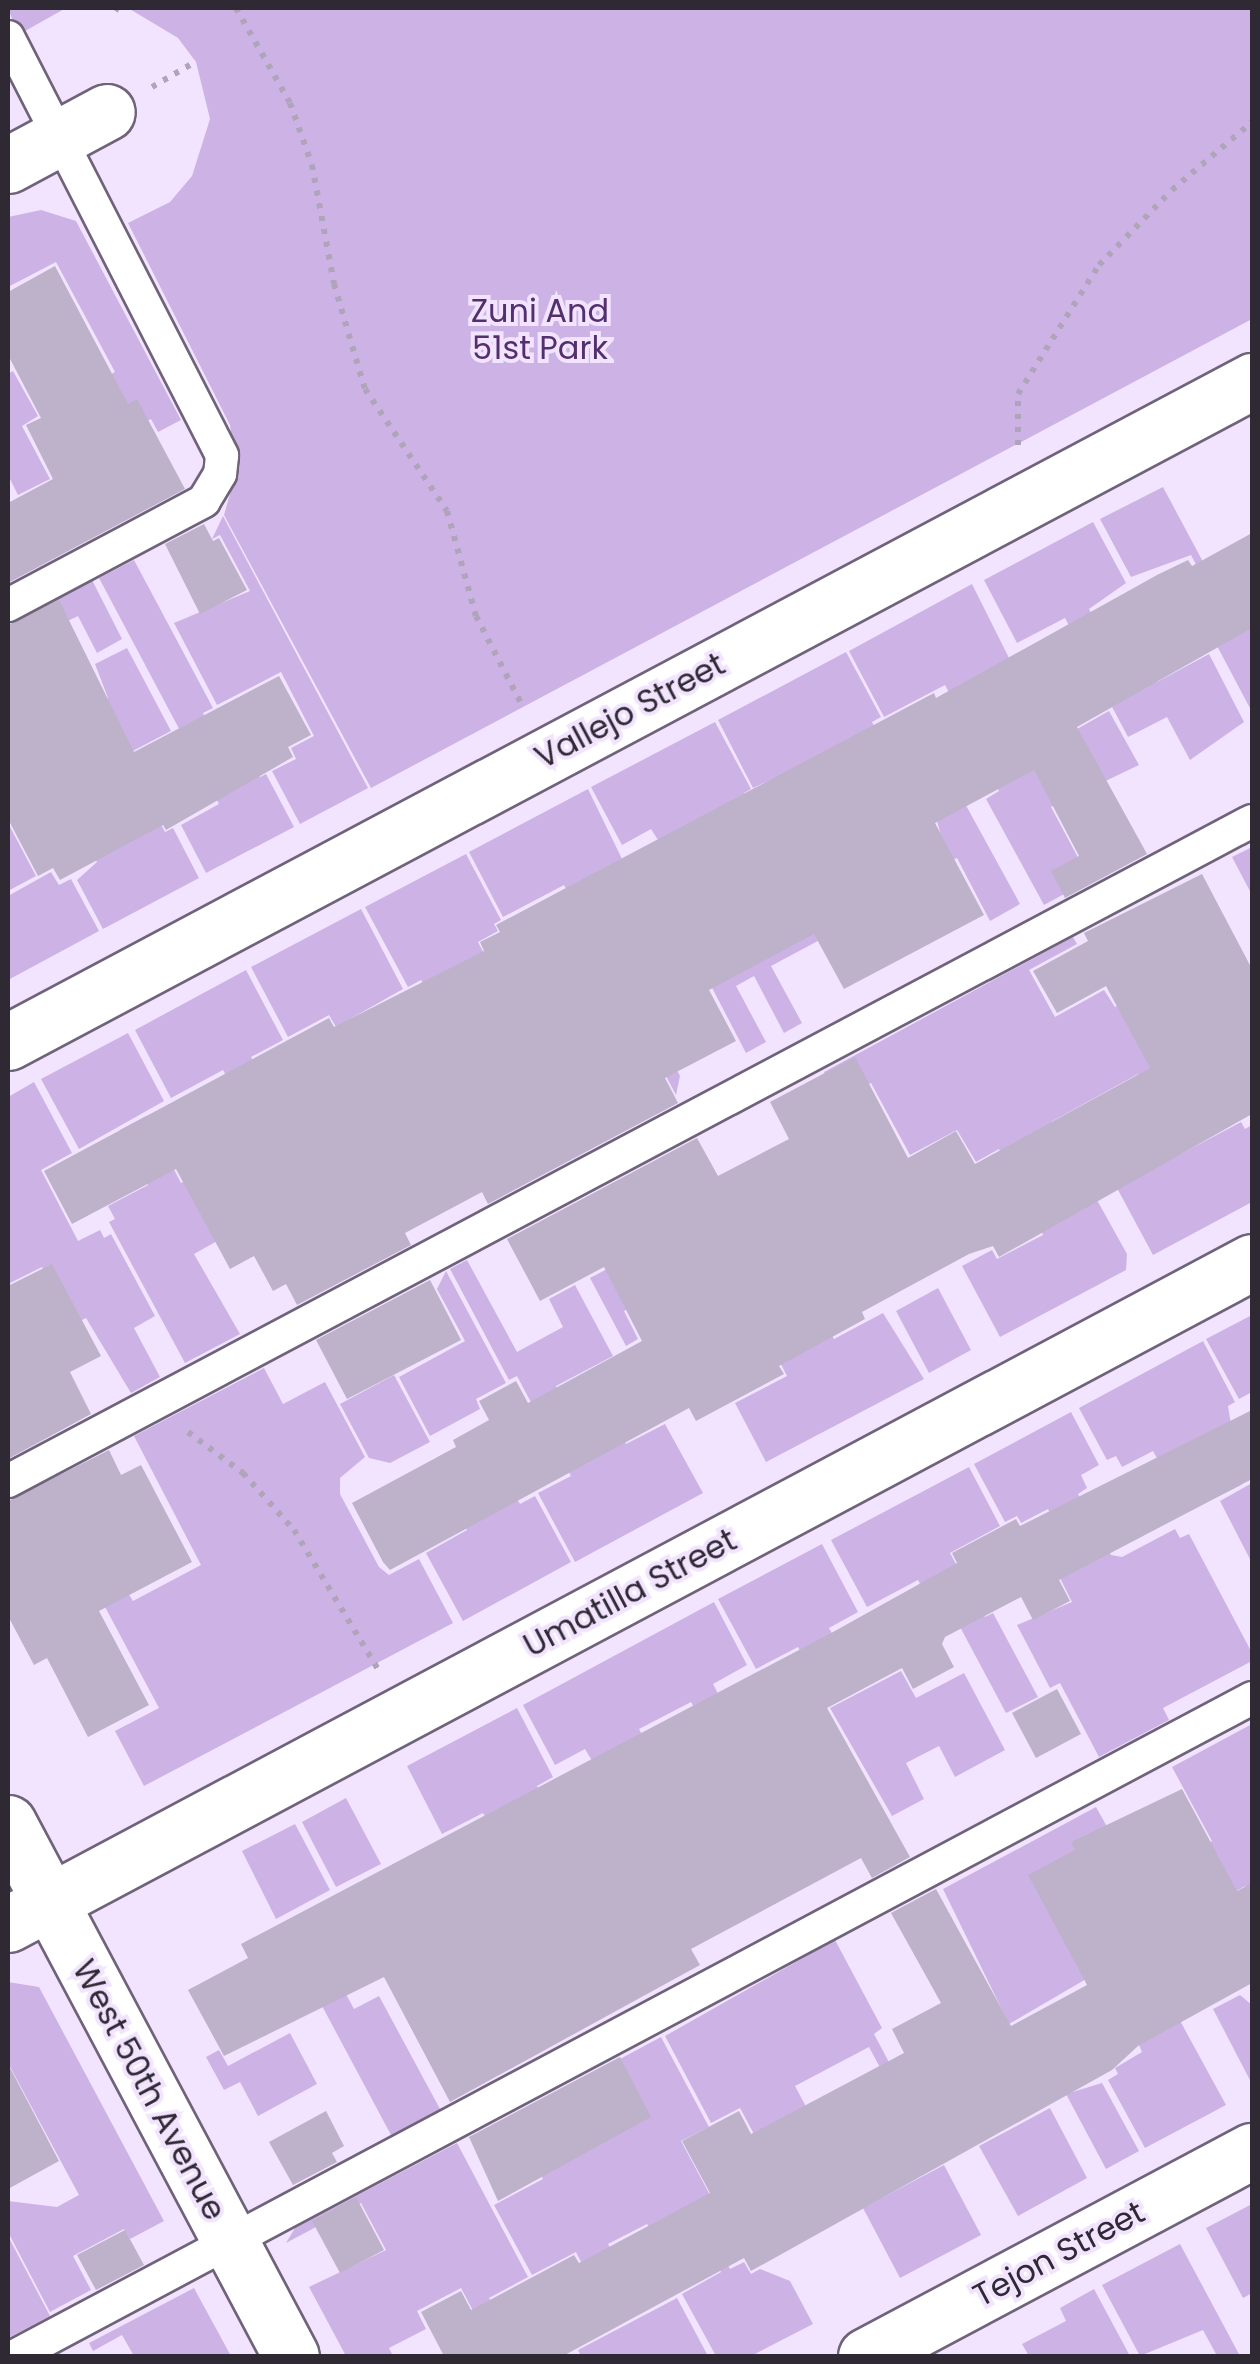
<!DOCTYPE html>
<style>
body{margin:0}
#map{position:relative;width:1260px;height:2364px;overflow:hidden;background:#f2e4ff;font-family:Poppins,sans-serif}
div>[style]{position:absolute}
.green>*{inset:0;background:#cdb3e5}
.building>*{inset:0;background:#beb1ca}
.path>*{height:6px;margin-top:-3px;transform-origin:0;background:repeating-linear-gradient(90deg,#afa4ba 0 5px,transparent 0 13px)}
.roads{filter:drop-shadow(2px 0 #6f637a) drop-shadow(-2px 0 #6f637a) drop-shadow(0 2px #6f637a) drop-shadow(0 -2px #6f637a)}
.service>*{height:32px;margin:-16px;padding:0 16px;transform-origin:16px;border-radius:16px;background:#fff}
.minor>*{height:55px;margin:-27.5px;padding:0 27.5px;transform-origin:27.5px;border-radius:27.5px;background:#fff}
.tertiary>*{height:55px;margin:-27.5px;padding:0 27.5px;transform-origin:27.5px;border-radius:27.5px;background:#fff}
span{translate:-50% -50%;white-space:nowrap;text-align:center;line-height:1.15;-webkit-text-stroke:8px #f2e4ff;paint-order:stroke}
.park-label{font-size:32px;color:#53306d}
.street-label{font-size:32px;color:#2e2933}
.frame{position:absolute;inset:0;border:10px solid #2e2933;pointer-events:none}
</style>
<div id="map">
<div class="green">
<i style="clip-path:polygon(8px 8px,66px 8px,18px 35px)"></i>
<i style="clip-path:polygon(128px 8px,1252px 8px,1252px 319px,371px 788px,224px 515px,236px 473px,230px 425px,128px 223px,170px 202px,192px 176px,210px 119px,196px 62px,178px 38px)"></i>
<i style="clip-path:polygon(41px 210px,76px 221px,181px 420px,158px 432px,151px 419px,121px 435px,94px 383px,115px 372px,56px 262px,8px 287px,8px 217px)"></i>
<i style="clip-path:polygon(13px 371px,38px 416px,22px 426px,50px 479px,18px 495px,8px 475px,8px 374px)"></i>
<i style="clip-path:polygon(1163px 487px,1225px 603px,1249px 591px,1252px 597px,1252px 712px,1207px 627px,1224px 618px,1191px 555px,1131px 577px,1100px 519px)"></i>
<i style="clip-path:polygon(223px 516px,368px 788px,300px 824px,272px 771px,296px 759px,291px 748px,314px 736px,281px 672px,217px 705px,174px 623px,250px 591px,220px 535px,212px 539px)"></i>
<i style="clip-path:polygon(1093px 522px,1126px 583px,1089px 609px,1125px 676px,1157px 682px,1209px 654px,1244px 722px,1190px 760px,1167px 717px,1128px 737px,1065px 618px,1017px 643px,984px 580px)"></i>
<i style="clip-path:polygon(134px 560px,213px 708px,203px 713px,235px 776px,254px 767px,260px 777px,266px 774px,294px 827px,206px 873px,181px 825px,219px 804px,99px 578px)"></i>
<i style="clip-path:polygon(90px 576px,122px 639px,97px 653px,78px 616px,45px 632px,32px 607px)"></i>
<i style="clip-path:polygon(972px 584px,1009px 658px,979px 748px,945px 685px,884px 717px,849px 651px)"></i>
<i style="clip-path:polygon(9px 629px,99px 704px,108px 698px,95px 664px,127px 648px,171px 731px,106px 765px,57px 743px,8px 770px,8px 651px,16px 664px)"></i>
<i style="clip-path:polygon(846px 652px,881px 717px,872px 722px,876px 730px,753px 788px,718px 720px)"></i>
<i style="clip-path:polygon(1109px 711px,1139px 765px,1051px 807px,1090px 880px,1044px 905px,986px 799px,999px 791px,978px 751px,1068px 734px)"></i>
<i style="clip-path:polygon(715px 722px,751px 789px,744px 793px,746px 799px,658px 840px,651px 829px,622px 845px,591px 787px)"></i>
<i style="clip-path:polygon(588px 789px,622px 859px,597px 946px,564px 885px,503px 917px,469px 852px)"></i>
<i style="clip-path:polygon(957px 789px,1020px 904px,990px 921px,957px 858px,948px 862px,932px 802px)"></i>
<i style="clip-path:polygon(157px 817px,165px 832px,173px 828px,199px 878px,103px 929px,77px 880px,97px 862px,90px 849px)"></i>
<i style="clip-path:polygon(8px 823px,36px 876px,8px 891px)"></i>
<i style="clip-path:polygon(1252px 847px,1252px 895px,1232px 857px)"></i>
<i style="clip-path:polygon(466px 854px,501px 920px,494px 924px,498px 931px,478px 942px,489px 963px,428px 993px,421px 980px,408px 987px,365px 907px)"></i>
<i style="clip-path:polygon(51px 872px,59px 885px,71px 879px,99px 931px,8px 980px,8px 896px)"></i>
<i style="clip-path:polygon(361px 909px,403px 989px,336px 1027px,329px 1015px,288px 1037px,251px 967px)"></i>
<i style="clip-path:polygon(859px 919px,771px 966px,802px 1023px,784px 1033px,754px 976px,736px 986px,766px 1042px,746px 1053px,708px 980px,647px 1013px,680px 1076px,676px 1095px,599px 949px)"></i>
<i style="clip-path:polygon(1073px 937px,1077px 944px,1029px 970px,1055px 1017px,1104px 990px,1115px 1007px,1155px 985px,1180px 1148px,1138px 1074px,1051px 1122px,1091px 1195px,1007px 1163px,999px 1149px,976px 1162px,957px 1130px,910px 1155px,871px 1083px,839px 1100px,824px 1072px)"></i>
<i style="clip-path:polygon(246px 970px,283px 1040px,251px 1057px,281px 1113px,254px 1128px,223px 1070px,171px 1098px,135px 1030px)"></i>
<i style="clip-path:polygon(128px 1033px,164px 1101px,79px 1149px,41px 1079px)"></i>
<i style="clip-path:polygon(34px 1082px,72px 1153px,41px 1170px,78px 1241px,100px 1230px,104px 1238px,111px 1234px,155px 1316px,134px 1328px,160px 1377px,131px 1393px,86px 1318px,70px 1326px,42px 1267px,8px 1284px,8px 1097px)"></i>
<i style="clip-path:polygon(146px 1116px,181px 1183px,211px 1167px,226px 1236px,194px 1254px,240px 1334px,185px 1363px,109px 1222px,115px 1219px,108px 1206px,148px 1185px,120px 1130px)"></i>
<i style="clip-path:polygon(1241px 1122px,1245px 1129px,1252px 1125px,1252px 1202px,1153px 1255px,1117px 1188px)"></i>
<i style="clip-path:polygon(1097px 1200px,1127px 1254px,1126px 1270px,1000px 1337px,962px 1266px,992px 1250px,997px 1259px,1043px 1235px,1039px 1226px)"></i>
<i style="clip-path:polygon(467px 1260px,517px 1352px,563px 1327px,549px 1299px,575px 1285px,613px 1356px,556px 1386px,580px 1432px,554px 1446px,517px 1376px,509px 1380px,450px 1269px)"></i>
<i style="clip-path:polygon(609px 1268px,683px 1280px,624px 1311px,638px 1339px,626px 1346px,590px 1278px)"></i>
<i style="clip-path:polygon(446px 1271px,506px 1383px,476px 1399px,480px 1409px,430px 1436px,399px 1377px,465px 1341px,437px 1289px)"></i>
<i style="clip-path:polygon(938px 1288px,971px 1350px,929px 1373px,896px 1311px)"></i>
<i style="clip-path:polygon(883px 1313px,924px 1379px,766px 1462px,735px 1403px,787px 1376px,775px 1353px,825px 1323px,834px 1339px)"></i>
<i style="clip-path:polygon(1252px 1315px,1252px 1392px,1239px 1399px,1206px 1339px)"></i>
<i style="clip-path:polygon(1203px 1341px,1235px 1402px,1228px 1406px,1241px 1485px,1217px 1497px,1190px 1450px,1161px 1465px,1153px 1451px,1122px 1467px,1116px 1456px,1107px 1460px,1079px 1408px)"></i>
<i style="clip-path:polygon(264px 1368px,283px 1404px,325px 1382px,365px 1457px,340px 1478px,340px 1494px,379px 1567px,389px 1575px,419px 1559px,453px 1623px,144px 1786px,115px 1731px,159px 1708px,104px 1605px,128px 1593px,133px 1601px,201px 1565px,134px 1436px)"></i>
<i style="clip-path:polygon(394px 1375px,430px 1442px,390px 1463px,369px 1458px,340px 1404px)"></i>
<i style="clip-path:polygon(1071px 1412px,1099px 1465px,1081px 1475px,1087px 1488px,1078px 1494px,1111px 1555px,1122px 1557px,1175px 1529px,1180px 1538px,1189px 1534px,1252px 1653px,1252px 1661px,1163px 1708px,1169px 1720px,1099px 1757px,1060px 1683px,1050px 1688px,1017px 1625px,1072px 1602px,1060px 1578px,1079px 1568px,1048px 1509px,1021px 1523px,1017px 1516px,1005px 1522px,974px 1464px)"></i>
<i style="clip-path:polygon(612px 1419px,626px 1444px,665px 1424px,703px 1493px,575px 1562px,538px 1493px,571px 1476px,556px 1448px)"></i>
<i style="clip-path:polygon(455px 1448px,482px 1499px,509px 1485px,520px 1504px,535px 1496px,571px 1562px,463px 1621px,426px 1553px,467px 1530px,438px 1476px,438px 1457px)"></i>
<i style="clip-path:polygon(969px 1467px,1000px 1526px,950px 1553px,985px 1617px,993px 1613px,1038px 1697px,1006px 1713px,951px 1610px,937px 1617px,918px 1580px,867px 1607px,831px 1540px)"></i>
<i style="clip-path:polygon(1252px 1483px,1252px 1563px,1220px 1501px)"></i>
<i style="clip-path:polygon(822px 1544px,858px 1612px,829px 1628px,862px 1689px,830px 1706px,798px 1647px,756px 1669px,718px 1599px)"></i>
<i style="clip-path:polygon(714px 1602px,747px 1665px,713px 1684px,754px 1762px,730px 1775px,691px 1702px,639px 1729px,644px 1738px,594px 1764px,585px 1749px,555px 1765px,523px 1705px)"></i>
<i style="clip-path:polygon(901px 1671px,916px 1698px,964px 1673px,1005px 1750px,955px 1777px,939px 1746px,906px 1763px,924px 1799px,892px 1816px,830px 1708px)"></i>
<i style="clip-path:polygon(517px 1708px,553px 1777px,537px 1786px,546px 1804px,494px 1832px,483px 1813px,442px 1834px,407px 1766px)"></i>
<i style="clip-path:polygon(1252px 1724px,1252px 1899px,1245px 1886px,1009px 2024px,943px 1889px,1096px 1807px,1138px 1882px,1212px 1841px,1172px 1767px)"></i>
<i style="clip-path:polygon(346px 1798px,381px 1864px,336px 1887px,302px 1822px)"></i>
<i style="clip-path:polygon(295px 1824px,330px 1890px,276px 1919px,242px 1851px)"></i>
<i style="clip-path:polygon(835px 1940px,882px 2028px,874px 2034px,942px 2162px,933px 2166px,869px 2047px,795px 2086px,843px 2176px,791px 2203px,740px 2108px,711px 2123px,665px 2036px)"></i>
<i style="clip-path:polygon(305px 1974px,341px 1985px,354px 2009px,379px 1996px,440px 2109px,391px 2135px)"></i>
<i style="clip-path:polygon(8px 1982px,39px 1987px,164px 2221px,130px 2239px,124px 2229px,73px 2256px,91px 2290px,50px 2312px,8px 2232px,8px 2201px,57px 2207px,79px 2195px,8px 2063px)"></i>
<i style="clip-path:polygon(1240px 1995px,1252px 2005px,1252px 2084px,1213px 2009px)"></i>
<i style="clip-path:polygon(1178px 2017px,1226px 2105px,1145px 2148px,1108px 2080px,1118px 2074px,1115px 2068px,1142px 2052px,1137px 2040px)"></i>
<i style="clip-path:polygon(290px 2033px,317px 2084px,258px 2116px,240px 2082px,224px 2090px,206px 2057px,219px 2050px,228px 2066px)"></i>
<i style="clip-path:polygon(661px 2037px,709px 2127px,681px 2141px,717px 2208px,702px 2217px,730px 2269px,744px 2262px,751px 2274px,760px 2269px,790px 2281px,813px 2324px,751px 2356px,716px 2356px,682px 2294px,721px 2272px,694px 2221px,654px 2235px,647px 2224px,608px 2244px,645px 2312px,585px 2270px,576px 2252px,532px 2275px,494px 2205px,543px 2179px,510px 2118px)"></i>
<i style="clip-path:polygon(1102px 2083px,1139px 2151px,1106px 2169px,1066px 2094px)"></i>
<i style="clip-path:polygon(1050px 2108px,1087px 2178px,1018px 2216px,979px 2146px)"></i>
<i style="clip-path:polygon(457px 2143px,528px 2277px,489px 2298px,520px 2356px,497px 2356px,461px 2288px,417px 2311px,426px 2329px,389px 2348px,393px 2356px,346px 2356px,309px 2287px,386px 2250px,361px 2203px,286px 2243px,295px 2228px)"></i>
<i style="clip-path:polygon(944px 2165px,981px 2235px,900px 2278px,863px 2208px)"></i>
<i style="clip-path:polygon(1252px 2204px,1252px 2293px,1243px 2298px,1206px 2228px)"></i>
<i style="clip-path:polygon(8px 2236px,50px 2316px,8px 2338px)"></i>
<i style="clip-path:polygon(1180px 2244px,1240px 2356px,1217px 2356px,1203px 2330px,1140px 2356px,1102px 2285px)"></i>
<i style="clip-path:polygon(194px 2288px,231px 2356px,134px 2356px,122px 2335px,93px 2351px,89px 2343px)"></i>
<i style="clip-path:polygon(1094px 2289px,1130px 2356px,1029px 2356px,1022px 2344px,1066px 2321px,1060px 2308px)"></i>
<i style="clip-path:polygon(677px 2298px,708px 2356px,581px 2356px,578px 2350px)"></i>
</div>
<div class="building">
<i style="clip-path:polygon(55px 266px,128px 404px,137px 399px,185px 489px,8px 583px,8px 503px,53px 479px,26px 425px,41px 418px,8px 355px,8px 292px)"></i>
<i style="clip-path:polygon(204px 524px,213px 541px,219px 538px,247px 590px,200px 614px,165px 544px)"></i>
<i style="clip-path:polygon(1252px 533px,1252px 628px,1077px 727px,1147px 854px,1065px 898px,1051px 871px,1079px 856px,1034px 770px,935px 823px,984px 915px,844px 989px,814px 934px,709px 990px,736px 1041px,665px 1078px,678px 1103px,488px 1204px,482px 1192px,405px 1233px,411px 1245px,297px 1305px,286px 1284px,273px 1291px,254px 1256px,230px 1269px,176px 1169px,72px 1224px,44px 1171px,329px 1018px,334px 1027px,484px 951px,480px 942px,500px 932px,496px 925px,934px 693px,936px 698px,1157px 575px,1188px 560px,1192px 566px)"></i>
<i style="clip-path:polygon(59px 600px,134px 752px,279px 676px,311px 735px,288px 747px,293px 757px,166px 830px,163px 825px,60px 880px,53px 868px,38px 876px,8px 819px,8px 625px)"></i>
<i style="clip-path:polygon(1202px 874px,1252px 969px,1252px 1114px,999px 1257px,993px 1246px,969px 1254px,862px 1312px,865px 1319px,779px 1366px,784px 1374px,696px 1421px,689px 1408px,390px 1570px,383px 1562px,352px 1503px,456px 1447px,453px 1440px,489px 1420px,479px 1401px,516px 1381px,528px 1403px,642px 1341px,604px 1267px,540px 1301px,507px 1239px,697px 1138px,718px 1176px,789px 1139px,770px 1102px,855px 1057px,908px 1158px,956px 1131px,975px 1164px,1150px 1068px,1106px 986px,1057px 1013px,1033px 971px,1088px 941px,1084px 933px)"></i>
<i style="clip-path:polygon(52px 1264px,101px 1356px,70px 1372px,91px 1414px,8px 1459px,8px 1286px)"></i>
<i style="clip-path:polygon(430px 1280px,461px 1340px,347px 1399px,316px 1340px)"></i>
<i style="clip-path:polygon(1252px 1410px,1252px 1479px,1059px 1580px,1070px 1601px,1033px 1620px,1021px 1597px,945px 1637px,942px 1644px,954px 1667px,913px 1689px,902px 1668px,827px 1708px,910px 1857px,872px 1878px,861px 1858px,691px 1949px,700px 1965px,450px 2102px,384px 1977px,224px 2056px,188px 1990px,248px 1958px,241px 1944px,833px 1632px,957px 1563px,952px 1553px,1016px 1519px,1020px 1526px)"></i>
<i style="clip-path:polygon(109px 1450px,121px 1475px,141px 1465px,192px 1562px,99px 1611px,149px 1705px,88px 1737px,47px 1658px,34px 1665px,8px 1616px,8px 1501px)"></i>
<i style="clip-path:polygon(1057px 1689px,1081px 1734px,1036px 1758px,1012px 1713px)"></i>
<i style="clip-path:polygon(1182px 1789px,1237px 1891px,1252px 1883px,1252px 1983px,1138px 2046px,1112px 2070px,751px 2271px,744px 2258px,563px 2356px,444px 2356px,421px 2312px,461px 2291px,471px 2310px,574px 2255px,579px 2263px,710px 2193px,682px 2141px,739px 2111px,751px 2134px,904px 2053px,892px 2029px,941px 2003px,891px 1913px,936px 1889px,1011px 2026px,1087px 1985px,1028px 1875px,1075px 1850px,1071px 1842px)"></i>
<i style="clip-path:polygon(620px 2057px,651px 2117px,498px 2201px,469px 2137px)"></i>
<i style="clip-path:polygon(8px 2064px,59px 2161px,8px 2189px)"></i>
<i style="clip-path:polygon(326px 2111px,344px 2146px,332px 2153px,337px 2162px,293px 2185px,269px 2142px)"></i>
<i style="clip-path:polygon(356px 2197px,384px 2250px,340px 2273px,312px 2221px)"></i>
<i style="clip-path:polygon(125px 2230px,144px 2265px,96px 2290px,77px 2255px)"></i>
</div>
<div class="path">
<i style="left:236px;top:8px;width:109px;rotate:60.4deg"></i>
<i style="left:290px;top:103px;width:66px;rotate:70.5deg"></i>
<i style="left:312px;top:165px;width:121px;rotate:79.5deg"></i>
<i style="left:334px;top:284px;width:109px;rotate:73.6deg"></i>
<i style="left:365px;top:389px;width:147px;rotate:56.1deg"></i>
<i style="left:447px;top:511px;width:109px;rotate:74.6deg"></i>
<i style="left:476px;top:616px;width:102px;rotate:62.7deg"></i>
<i style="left:115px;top:11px;width:4px;rotate:-56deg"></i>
<i style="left:152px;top:87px;width:44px;rotate:-30.1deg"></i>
<i style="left:1018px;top:445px;width:51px;rotate:-90deg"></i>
<i style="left:1018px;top:394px;width:152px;rotate:-57.9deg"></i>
<i style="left:1099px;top:265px;width:105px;rotate:-45.8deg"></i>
<i style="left:1172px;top:190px;width:105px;rotate:-40.4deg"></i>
<i style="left:188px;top:1432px;width:69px;rotate:36.7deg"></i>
<i style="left:243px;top:1473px;width:76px;rotate:48.2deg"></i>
<i style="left:294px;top:1530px;width:162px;rotate:58.9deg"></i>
</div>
<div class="roads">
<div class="service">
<i style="left:8px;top:37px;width:470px;rotate:62.9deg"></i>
<i style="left:222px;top:456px;width:18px;rotate:96deg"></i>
<i style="left:220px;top:474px;width:31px;rotate:121deg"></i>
<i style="left:204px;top:501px;width:222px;rotate:152deg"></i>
<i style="left:8px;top:1481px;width:1408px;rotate:-27.95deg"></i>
<i style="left:15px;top:2356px;width:1401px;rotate:-28.01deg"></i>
</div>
<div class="minor">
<i style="left:8px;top:165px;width:112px;rotate:-28.2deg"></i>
<i style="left:8px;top:1042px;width:1409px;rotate:-27.98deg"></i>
<i style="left:8px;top:1924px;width:1409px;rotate:-28.02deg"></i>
</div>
<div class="tertiary">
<i style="left:8px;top:1823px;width:603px;rotate:62.03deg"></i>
<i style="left:866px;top:2356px;width:437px;rotate:-28deg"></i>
</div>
</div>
<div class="park-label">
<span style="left:540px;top:330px">Zuni And<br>51st Park</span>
</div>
<div class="street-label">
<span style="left:630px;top:711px;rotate:-28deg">Vallejo Street</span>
<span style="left:630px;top:1593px;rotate:-28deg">Umatilla Street</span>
<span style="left:149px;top:2090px;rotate:62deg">West 50th Avenue</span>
<span style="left:1059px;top:2254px;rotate:-28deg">Tejon Street</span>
</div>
<div class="frame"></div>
</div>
